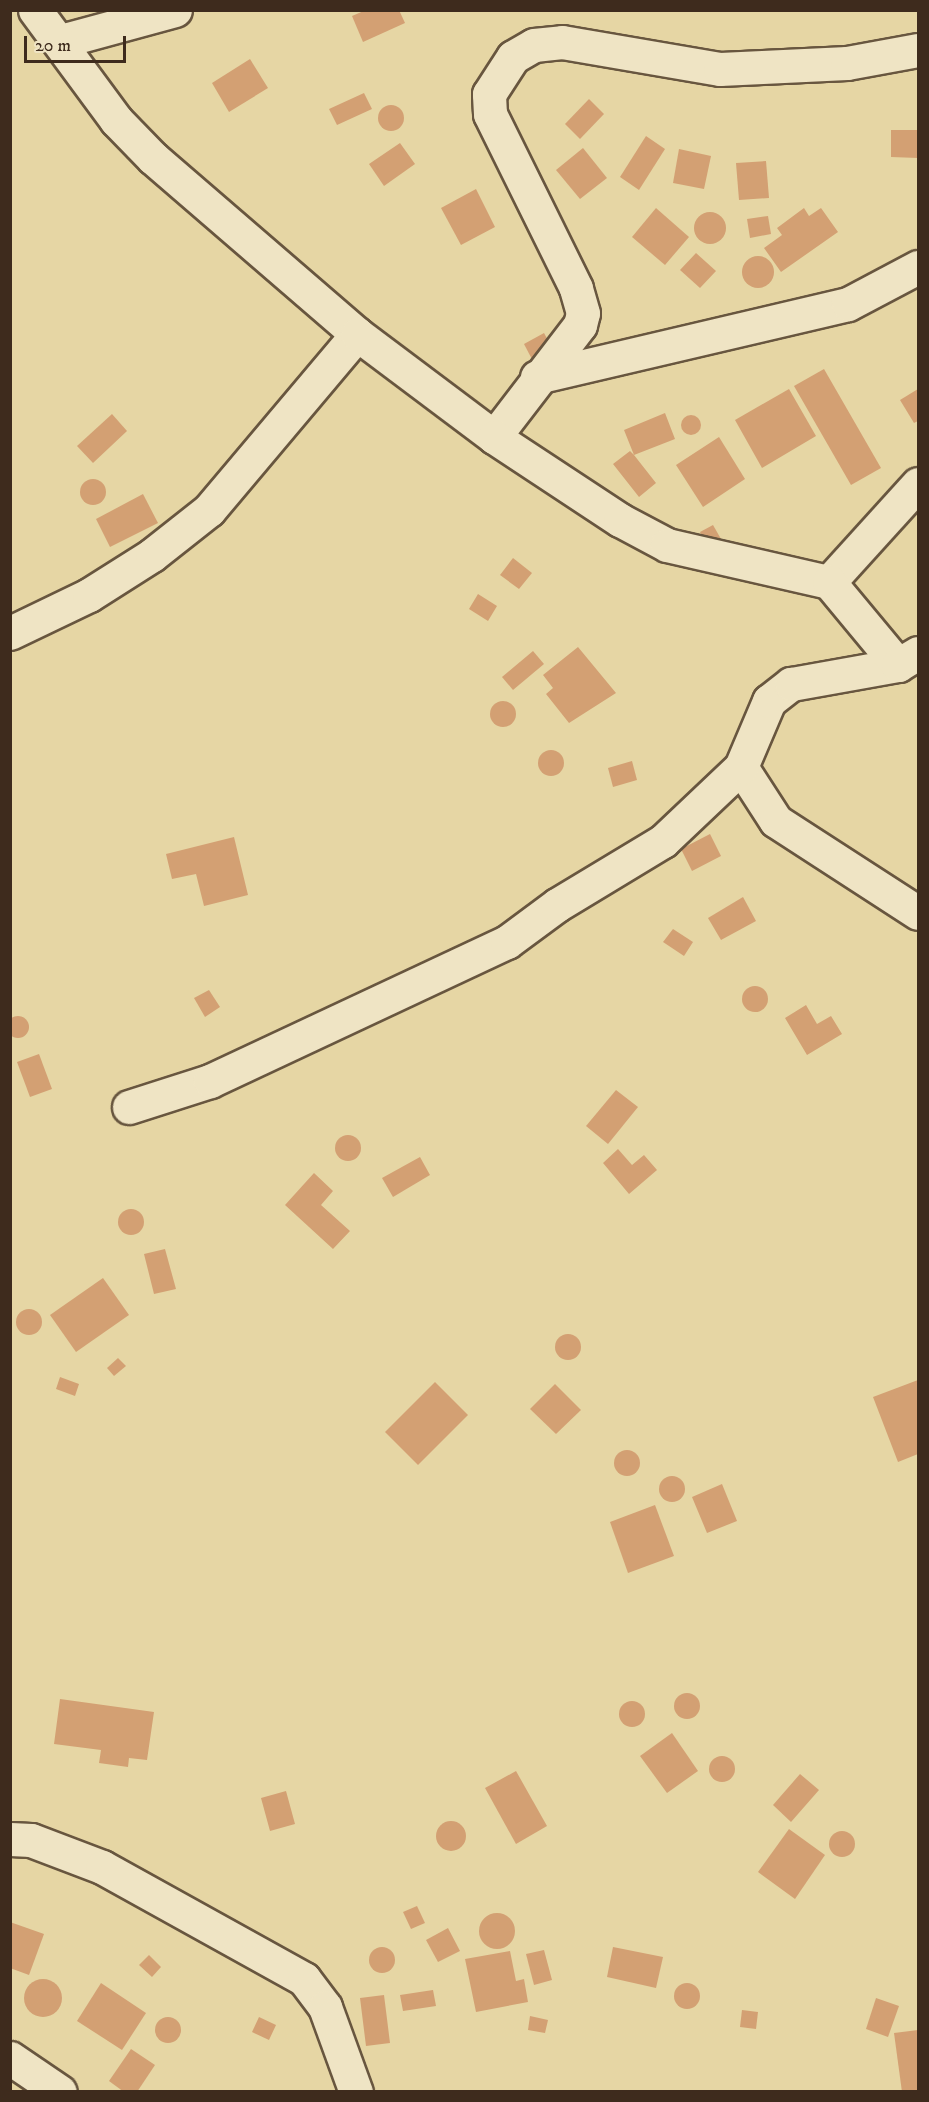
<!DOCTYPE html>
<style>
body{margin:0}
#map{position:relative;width:929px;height:2102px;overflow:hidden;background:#e6d6a4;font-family:"IM FELL DW Pica",serif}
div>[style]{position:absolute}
.building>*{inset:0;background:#d3a073}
.round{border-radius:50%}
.roads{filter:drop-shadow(2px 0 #68563f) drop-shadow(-2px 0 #68563f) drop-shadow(0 2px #68563f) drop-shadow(0 -2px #68563f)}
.minor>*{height:33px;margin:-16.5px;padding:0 16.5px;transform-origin:16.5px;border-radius:16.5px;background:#efe4c4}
.tertiary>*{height:33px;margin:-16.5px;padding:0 16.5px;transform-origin:16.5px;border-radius:16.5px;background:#efe4c4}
span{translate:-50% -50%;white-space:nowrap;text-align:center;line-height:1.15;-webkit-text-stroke:4.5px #efe4c4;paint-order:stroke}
.frame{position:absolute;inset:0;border:12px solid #3e2b1d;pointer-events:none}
.scale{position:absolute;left:24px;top:36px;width:102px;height:27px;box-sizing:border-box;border:3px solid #3e2b1d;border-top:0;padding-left:8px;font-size:18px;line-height:21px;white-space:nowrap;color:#3e2b1d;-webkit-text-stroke:4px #efe4c4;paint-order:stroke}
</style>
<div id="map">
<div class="building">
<i style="clip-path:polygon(366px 10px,399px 10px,405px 23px,363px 42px,352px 16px)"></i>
<i style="clip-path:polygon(250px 59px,268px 88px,229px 112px,212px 83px)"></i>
<i style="clip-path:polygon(364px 93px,372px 109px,337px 125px,329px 109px)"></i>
<i style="clip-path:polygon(589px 99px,604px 114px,580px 139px,565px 124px)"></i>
<i class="round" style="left:378px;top:105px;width:26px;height:26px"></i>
<i style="clip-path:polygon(891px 130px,918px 130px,918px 158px,891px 157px)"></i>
<i style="clip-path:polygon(646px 136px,665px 149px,639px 190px,620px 177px)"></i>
<i style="clip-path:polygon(400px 143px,415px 164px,384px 186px,369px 164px)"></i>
<i style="clip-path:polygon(583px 148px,607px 178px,580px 199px,556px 170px)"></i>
<i style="clip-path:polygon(679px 149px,711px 156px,704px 189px,673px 183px)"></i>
<i style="clip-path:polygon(766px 161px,769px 198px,739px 200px,736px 163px)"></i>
<i style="clip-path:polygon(476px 189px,495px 227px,461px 245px,441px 208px)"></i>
<i style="clip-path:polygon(656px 208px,689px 237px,665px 265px,632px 237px)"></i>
<i style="clip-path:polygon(804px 208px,809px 216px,821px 208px,838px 232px,781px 272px,764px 248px,782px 235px,777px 228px)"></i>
<i class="round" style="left:694px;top:212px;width:32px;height:32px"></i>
<i style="clip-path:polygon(768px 216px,771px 234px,750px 238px,747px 219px)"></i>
<i style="clip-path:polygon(696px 253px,716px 271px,700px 288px,680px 270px)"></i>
<i class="round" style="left:742px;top:256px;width:32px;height:32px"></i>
<i style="clip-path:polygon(544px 333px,556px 355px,535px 365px,524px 344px)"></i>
<i style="clip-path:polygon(824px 369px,881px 468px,851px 485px,794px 386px)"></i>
<i style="clip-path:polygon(789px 389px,816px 436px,762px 468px,735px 420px)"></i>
<i style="clip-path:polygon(918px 389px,918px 421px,914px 423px,900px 400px)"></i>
<i style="clip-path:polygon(665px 413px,675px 439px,634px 455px,656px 483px,639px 497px,613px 464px,630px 451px,634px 455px,624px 430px)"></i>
<i style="clip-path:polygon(112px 414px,127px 431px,93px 463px,77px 446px)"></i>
<i class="round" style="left:681px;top:415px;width:20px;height:20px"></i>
<i style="clip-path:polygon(719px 437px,745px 479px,703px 507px,676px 465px)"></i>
<i class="round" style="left:80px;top:479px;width:26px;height:26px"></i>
<i style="clip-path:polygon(143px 494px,158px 523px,110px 547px,96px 519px)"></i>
<i style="clip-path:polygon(713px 525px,721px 539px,707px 547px,700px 532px)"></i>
<i style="clip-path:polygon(513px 558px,532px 573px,519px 589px,500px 575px)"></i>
<i style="clip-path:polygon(478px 594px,497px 606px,488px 621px,469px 609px)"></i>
<i style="clip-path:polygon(578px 647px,616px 693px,569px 723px,546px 694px,553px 688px,543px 675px)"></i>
<i style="clip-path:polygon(533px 651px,544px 664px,513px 690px,502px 677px)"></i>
<i class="round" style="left:490px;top:701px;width:26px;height:26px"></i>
<i class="round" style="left:538px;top:750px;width:26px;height:26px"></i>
<i style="clip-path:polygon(632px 761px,637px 780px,613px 787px,608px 768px)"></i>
<i style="clip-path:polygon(710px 834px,721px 856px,692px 871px,681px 849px)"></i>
<i style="clip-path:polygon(234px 837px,248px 895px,204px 906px,196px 874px,172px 879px,166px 854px)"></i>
<i style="clip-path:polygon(743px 897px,756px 921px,721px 940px,708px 918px)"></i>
<i style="clip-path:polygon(673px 929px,693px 942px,684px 956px,663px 942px)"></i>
<i class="round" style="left:742px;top:986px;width:26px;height:26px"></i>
<i style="clip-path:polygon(209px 990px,220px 1007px,205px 1017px,194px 998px)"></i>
<i style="clip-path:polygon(806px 1005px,817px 1024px,831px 1016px,842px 1034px,807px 1055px,785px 1018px)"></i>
<i class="round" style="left:7px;top:1016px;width:22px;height:22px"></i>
<i style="clip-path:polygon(39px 1054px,52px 1089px,30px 1097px,17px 1062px)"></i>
<i style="clip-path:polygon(616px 1090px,638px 1107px,608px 1144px,586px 1126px)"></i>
<i class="round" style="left:335px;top:1135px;width:26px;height:26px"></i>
<i style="clip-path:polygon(618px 1149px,632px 1165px,644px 1155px,657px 1170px,629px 1194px,603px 1163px)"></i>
<i style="clip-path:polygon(420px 1157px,430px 1175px,393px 1197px,382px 1178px)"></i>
<i style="clip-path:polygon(314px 1173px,333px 1191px,321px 1205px,350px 1231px,333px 1249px,285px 1205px)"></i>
<i class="round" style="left:118px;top:1209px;width:26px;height:26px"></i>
<i style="clip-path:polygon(165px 1249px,176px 1289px,154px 1294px,144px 1254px)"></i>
<i style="clip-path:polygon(103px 1278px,129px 1315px,76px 1352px,50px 1315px)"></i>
<i class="round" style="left:16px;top:1309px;width:26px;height:26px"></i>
<i class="round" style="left:555px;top:1334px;width:26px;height:26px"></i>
<i style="clip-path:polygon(118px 1358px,126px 1366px,114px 1376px,107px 1368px)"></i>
<i style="clip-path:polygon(60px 1377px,79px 1384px,75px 1396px,56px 1389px)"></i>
<i style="clip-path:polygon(918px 1380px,918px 1454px,898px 1462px,873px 1397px)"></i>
<i style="clip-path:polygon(435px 1382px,468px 1415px,418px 1465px,385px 1432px)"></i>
<i style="clip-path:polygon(555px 1384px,581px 1410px,556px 1434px,530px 1409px)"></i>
<i class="round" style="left:614px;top:1450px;width:26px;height:26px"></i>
<i class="round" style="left:659px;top:1476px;width:26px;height:26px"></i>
<i style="clip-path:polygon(722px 1484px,737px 1521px,707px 1533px,692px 1497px)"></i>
<i style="clip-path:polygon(655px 1505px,674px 1556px,628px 1573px,610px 1522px)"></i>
<i class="round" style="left:674px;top:1693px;width:26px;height:26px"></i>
<i style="clip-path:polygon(60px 1699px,154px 1712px,147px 1760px,129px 1758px,128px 1767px,99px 1763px,101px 1750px,54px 1744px)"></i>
<i class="round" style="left:619px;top:1701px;width:26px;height:26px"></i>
<i style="clip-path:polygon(672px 1733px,698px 1771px,667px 1793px,640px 1756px)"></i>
<i class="round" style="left:709px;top:1756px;width:26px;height:26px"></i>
<i style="clip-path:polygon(516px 1771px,547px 1826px,516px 1844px,485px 1788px)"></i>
<i style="clip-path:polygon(800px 1774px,819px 1790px,791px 1822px,773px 1805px)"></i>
<i style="clip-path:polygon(286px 1791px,295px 1824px,270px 1831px,261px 1798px)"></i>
<i class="round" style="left:436px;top:1821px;width:30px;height:30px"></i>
<i style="clip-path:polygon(789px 1829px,825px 1855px,795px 1899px,758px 1872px)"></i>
<i class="round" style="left:829px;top:1831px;width:26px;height:26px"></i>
<i style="clip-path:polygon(417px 1906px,425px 1923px,411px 1929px,403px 1912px)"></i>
<i class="round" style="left:479px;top:1913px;width:36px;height:36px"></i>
<i style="clip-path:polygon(10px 1922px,44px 1934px,29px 1975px,10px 1968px)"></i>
<i style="clip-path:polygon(448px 1928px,460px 1951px,438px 1962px,426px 1940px)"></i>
<i style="clip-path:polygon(613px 1947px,663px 1957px,656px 1988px,607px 1977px)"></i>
<i class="round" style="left:369px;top:1947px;width:26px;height:26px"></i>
<i style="clip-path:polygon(544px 1950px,552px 1980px,534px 1985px,526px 1954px)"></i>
<i style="clip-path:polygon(510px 1951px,516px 1981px,524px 1979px,528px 2002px,476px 2012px,465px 1959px)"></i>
<i style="clip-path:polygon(149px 1955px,161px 1967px,152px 1977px,139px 1965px)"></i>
<i class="round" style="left:24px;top:1979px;width:38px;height:38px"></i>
<i style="clip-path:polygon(101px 1983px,146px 2013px,122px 2050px,77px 2021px)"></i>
<i class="round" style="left:674px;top:1983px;width:26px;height:26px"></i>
<i style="clip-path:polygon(433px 1990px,436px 2006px,403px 2011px,400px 1995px)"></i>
<i style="clip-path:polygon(384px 1995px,390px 2043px,366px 2046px,360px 1998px)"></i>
<i style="clip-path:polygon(876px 1998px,899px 2006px,888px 2037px,866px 2029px)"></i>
<i style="clip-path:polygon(742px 2010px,758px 2012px,756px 2029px,740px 2027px)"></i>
<i style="clip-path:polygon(530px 2016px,548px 2020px,545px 2033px,528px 2030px)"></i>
<i class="round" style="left:155px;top:2017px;width:26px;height:26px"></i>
<i style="clip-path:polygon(259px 2017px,276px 2025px,269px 2040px,252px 2032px)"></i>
<i style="clip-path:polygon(918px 2030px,918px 2092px,902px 2092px,894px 2033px)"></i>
<i style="clip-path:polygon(131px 2049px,155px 2065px,137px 2092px,124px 2092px,109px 2081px)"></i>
</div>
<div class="roads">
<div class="minor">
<i style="left:61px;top:41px;width:118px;rotate:-15.2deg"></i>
<i style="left:537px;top:377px;width:319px;rotate:-13.2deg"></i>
<i style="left:848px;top:304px;width:79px;rotate:-27.9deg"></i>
<i style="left:494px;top:437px;width:141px;rotate:-52.5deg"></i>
<i style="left:580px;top:325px;width:12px;rotate:-76deg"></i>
<i style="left:583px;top:313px;width:26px;rotate:-106deg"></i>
<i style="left:576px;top:288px;width:194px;rotate:-116.3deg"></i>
<i style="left:490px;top:114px;width:20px;rotate:-93deg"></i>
<i style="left:489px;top:94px;width:44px;rotate:-57deg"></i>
<i style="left:513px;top:57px;width:24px;rotate:-30deg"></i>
<i style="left:534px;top:45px;width:28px;rotate:-6deg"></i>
<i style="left:562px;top:42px;width:160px;rotate:9.7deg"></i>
<i style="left:720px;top:69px;width:127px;rotate:-2.7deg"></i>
<i style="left:847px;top:63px;width:72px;rotate:-10.4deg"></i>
<i style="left:829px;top:582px;width:132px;rotate:-47.8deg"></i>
<i style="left:10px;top:633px;width:88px;rotate:-25.7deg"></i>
<i style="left:89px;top:595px;width:75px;rotate:-32.4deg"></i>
<i style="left:152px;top:555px;width:73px;rotate:-38.3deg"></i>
<i style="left:209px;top:510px;width:230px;rotate:-49.9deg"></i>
<i style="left:741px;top:767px;width:64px;rotate:57.1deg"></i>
<i style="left:776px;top:821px;width:169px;rotate:32.9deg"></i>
<i style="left:129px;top:1107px;width:85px;rotate:-17.8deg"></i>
<i style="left:210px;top:1081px;width:328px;rotate:-25.1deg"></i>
<i style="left:507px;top:942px;width:62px;rotate:-36.5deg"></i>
<i style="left:557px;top:905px;width:124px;rotate:-31.1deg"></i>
<i style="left:663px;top:841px;width:108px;rotate:-43.5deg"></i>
<i style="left:741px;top:767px;width:72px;rotate:-67deg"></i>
<i style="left:769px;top:701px;width:28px;rotate:-38deg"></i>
<i style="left:791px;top:684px;width:109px;rotate:-10.1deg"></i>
<i style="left:10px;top:1839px;width:21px;rotate:3deg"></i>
<i style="left:31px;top:1840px;width:76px;rotate:20.8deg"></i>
<i style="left:102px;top:1867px;width:231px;rotate:29deg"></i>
<i style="left:304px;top:1979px;width:35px;rotate:53deg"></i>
<i style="left:325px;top:2007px;width:90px;rotate:70deg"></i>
<i style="left:10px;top:2058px;width:60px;rotate:34.2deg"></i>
</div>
<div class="tertiary">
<i style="left:35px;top:10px;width:137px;rotate:53.6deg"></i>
<i style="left:116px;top:120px;width:53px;rotate:45.8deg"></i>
<i style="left:153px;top:158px;width:269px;rotate:40.8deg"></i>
<i style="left:357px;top:334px;width:171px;rotate:36.9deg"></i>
<i style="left:494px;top:437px;width:151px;rotate:33.4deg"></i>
<i style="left:620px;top:520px;width:53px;rotate:28deg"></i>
<i style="left:667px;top:545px;width:166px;rotate:12.9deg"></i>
<i style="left:829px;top:582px;width:108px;rotate:50.3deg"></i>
<i style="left:898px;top:665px;width:23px;rotate:-31deg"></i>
</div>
</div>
<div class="frame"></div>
<div class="scale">20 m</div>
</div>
